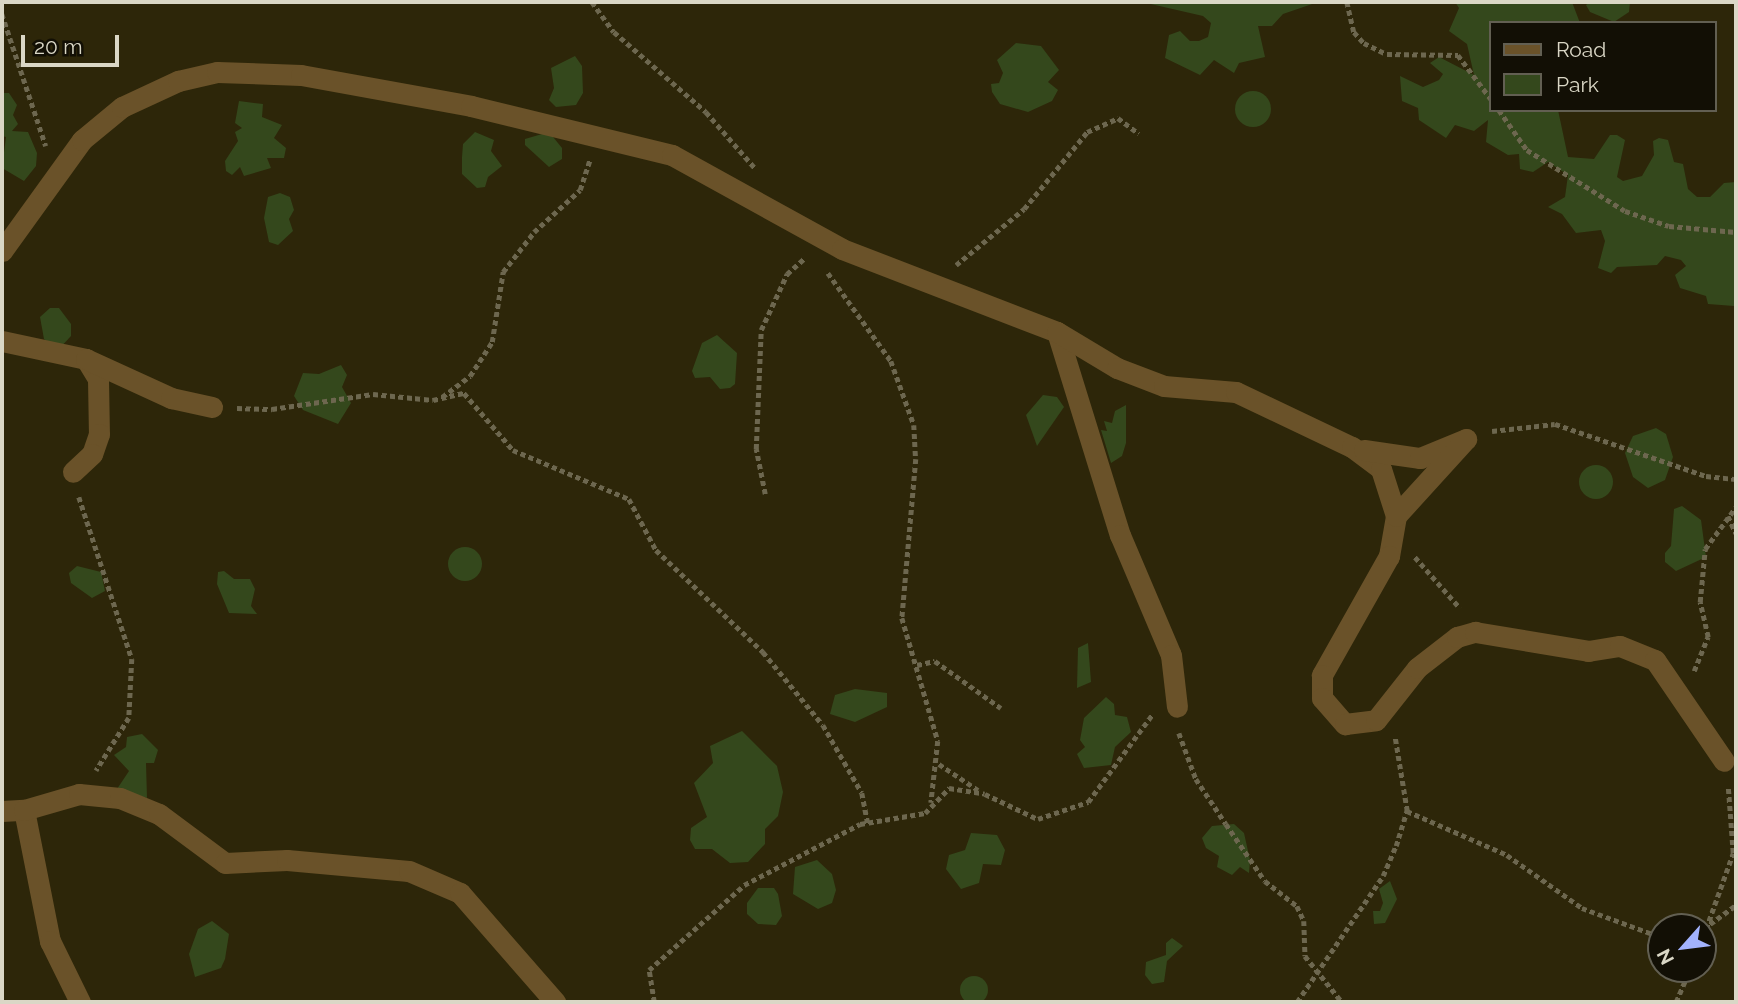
<!DOCTYPE html>
<style>
body{margin:0}
#map{position:relative;width:1738px;height:1004px;overflow:hidden;background:#2d2609;font-family:Raleway,sans-serif}
div>[style]{position:absolute}
.green>*{inset:0;background:#34481c}
.round{border-radius:50%}
.path>*{height:4.5px;margin-top:-2.25px;transform-origin:0;background:repeating-linear-gradient(90deg,#6d674f 0 5px,transparent 0 8.5px)}
.street>*{height:21px;margin:-10.5px;padding:0 10.5px;transform-origin:10.5px;border-radius:10.5px;background:#6a5229}
span{translate:-50% -50%;white-space:nowrap;text-align:center;line-height:1.15;-webkit-text-stroke:7px #120f05;paint-order:stroke}
.frame{position:absolute;inset:0;border:4px solid #dad7c6;pointer-events:none}
.legend{position:absolute;left:1489px;top:21px;width:228px;height:91px;box-sizing:border-box;background:#120f05;border:2px solid #625f52;margin:0;padding:9px 12px;list-style:none;font-size:21px;color:#dad7c6}
.legend li{display:flex;align-items:center;gap:14px;height:35px}
.legend b{width:35px;border:2px solid #625f52}
.north{position:absolute;left:1647px;top:913px;width:70px;height:70px;box-sizing:border-box;background:#120f05;border:2px solid #625f52;border-radius:50%;rotate:242deg;font-size:19px;font-weight:700;line-height:28px;text-align:center;color:#dad7c6}
.north::after{content:'';display:block;margin:auto;width:24px;height:32px;background:#a2b2fd;clip-path:polygon(50% 0,100% 100%,50% 72%,0 100%)}
.scale{position:absolute;left:21px;top:35px;width:98px;height:32px;box-sizing:border-box;border:4px solid #dad7c6;border-top:0;padding-left:9px;font-size:21px;line-height:24px;white-space:nowrap;color:#dad7c6;-webkit-text-stroke:5px #120f05;paint-order:stroke}
</style>
<div id="map">
<div class="green">
<i style="clip-path:polygon(1142px 2px,1318px 2px,1283px 14px,1272px 26px,1258px 26px,1265px 57px,1239px 63px,1234px 73px,1214px 60px,1200px 75px,1165px 58px,1169px 35px,1180px 31px,1190px 41px,1199px 41px,1208px 37px,1211px 23px,1203px 16px)"></i>
<i style="clip-path:polygon(1455px 2px,1572px 2px,1580px 23px,1491px 23px,1491px 110px,1558px 110px,1568px 157px,1594px 159px,1610px 135px,1617px 135px,1625px 140px,1617px 177px,1623px 181px,1642px 176px,1654px 155px,1653px 141px,1659px 138px,1668px 140px,1674px 162px,1683px 164px,1688px 189px,1697px 197px,1710px 197px,1724px 183px,1736px 182px,1734px 306px,1708px 304px,1706px 296px,1680px 288px,1675px 275px,1686px 266px,1681px 260px,1665px 256px,1657px 265px,1617px 267px,1611px 273px,1598px 268px,1605px 241px,1601px 230px,1576px 233px,1562px 214px,1548px 207px,1565px 197px,1568px 175px,1548px 162px,1533px 172px,1520px 169px,1519px 154px,1508px 155px,1486px 142px,1488px 120px,1474px 131px,1455px 125px,1446px 138px,1419px 120px,1418px 108px,1402px 101px,1400px 76px,1423px 87px,1439px 80px,1443px 74px,1430px 63px,1439px 57px,1474px 75px,1467px 44px,1449px 31px,1459px 8px)"></i>
<i style="clip-path:polygon(1590px 2px,1630px 2px,1629px 12px,1614px 22px,1590px 12px,1586px 5px)"></i>
<i style="clip-path:polygon(1016px 43px,1041px 46px,1059px 70px,1048px 82px,1058px 90px,1052px 101px,1028px 112px,1000px 104px,992px 92px,991px 84px,999px 83px,1003px 73px,997px 60px)"></i>
<i style="clip-path:polygon(575px 56px,582px 66px,583px 93px,576px 105px,556px 107px,549px 100px,554px 88px,551px 68px)"></i>
<i class="round" style="left:1235px;top:91px;width:36px;height:36px"></i>
<i style="clip-path:polygon(2px 93px,9px 93px,17px 105px,13px 115px,18px 124px,12px 131px,28px 132px,37px 153px,36px 166px,24px 181px,2px 168px,6px 137px,2px 136px)"></i>
<i style="clip-path:polygon(239px 101px,263px 104px,262px 117px,282px 125px,274px 138px,286px 148px,284px 158px,267px 158px,271px 168px,244px 176px,240px 167px,232px 175px,226px 171px,225px 161px,238px 141px,235px 132px,242px 128px,235px 123px)"></i>
<i style="clip-path:polygon(475px 132px,494px 140px,491px 151px,502px 166px,488px 177px,485px 187px,477px 188px,462px 174px,462px 157px,463px 144px)"></i>
<i style="clip-path:polygon(549px 132px,562px 148px,562px 159px,549px 167px,525px 145px,525px 139px)"></i>
<i style="clip-path:polygon(280px 193px,290px 197px,294px 210px,289px 219px,293px 231px,278px 245px,269px 242px,264px 218px,268px 197px)"></i>
<i style="clip-path:polygon(50px 308px,59px 308px,71px 324px,71px 336px,58px 350px,44px 339px,40px 317px)"></i>
<i style="clip-path:polygon(717px 335px,737px 353px,735px 384px,730px 388px,720px 389px,710px 377px,695px 378px,692px 371px,702px 343px)"></i>
<i style="clip-path:polygon(341px 365px,347px 375px,342px 387px,351px 403px,338px 424px,303px 410px,294px 396px,303px 373px,319px 374px)"></i>
<i style="clip-path:polygon(1043px 395px,1057px 397px,1064px 407px,1037px 446px,1026px 415px)"></i>
<i style="clip-path:polygon(1126px 405px,1126px 443px,1122px 456px,1111px 463px,1101px 430px,1107px 431px,1104px 421px,1112px 423px,1115px 411px)"></i>
<i style="clip-path:polygon(1656px 428px,1666px 434px,1673px 457px,1665px 480px,1648px 488px,1633px 477px,1625px 453px,1633px 436px)"></i>
<i class="round" style="left:1579px;top:465px;width:34px;height:34px"></i>
<i style="clip-path:polygon(1682px 506px,1701px 520px,1706px 557px,1676px 571px,1665px 562px,1665px 553px,1671px 546px,1674px 509px)"></i>
<i class="round" style="left:448px;top:547px;width:34px;height:34px"></i>
<i style="clip-path:polygon(77px 566px,101px 572px,105px 591px,92px 598px,71px 583px,69px 573px)"></i>
<i style="clip-path:polygon(224px 571px,234px 579px,250px 579px,255px 589px,251px 606px,257px 614px,229px 613px,217px 584px,218px 572px)"></i>
<i style="clip-path:polygon(1088px 643px,1091px 682px,1077px 688px,1078px 648px)"></i>
<i style="clip-path:polygon(855px 689px,887px 693px,887px 707px,855px 722px,830px 714px,835px 695px)"></i>
<i style="clip-path:polygon(1106px 697px,1114px 704px,1115px 715px,1127px 717px,1131px 732px,1115px 747px,1111px 765px,1084px 768px,1077px 754px,1085px 747px,1080px 740px,1084px 718px)"></i>
<i style="clip-path:polygon(742px 731px,777px 766px,783px 792px,778px 816px,765px 829px,765px 844px,748px 862px,730px 863px,712px 849px,695px 849px,690px 840px,691px 828px,707px 817px,694px 783px,713px 763px,710px 746px)"></i>
<i style="clip-path:polygon(142px 734px,158px 750px,154px 763px,146px 763px,147px 798px,117px 789px,129px 771px,114px 755px,126px 747px,127px 737px)"></i>
<i style="clip-path:polygon(1234px 824px,1244px 833px,1250px 860px,1249px 873px,1240px 867px,1232px 875px,1217px 867px,1219px 856px,1206px 848px,1202px 838px,1212px 826px)"></i>
<i style="clip-path:polygon(971px 833px,997px 835px,1005px 850px,1001px 865px,983px 864px,979px 883px,961px 889px,946px 869px,949px 855px,965px 850px)"></i>
<i style="clip-path:polygon(817px 860px,832px 874px,836px 890px,832px 903px,818px 909px,793px 894px,795px 867px)"></i>
<i style="clip-path:polygon(1390px 881px,1397px 899px,1385px 923px,1374px 924px,1373px 911px,1380px 911px,1383px 903px,1379px 889px)"></i>
<i style="clip-path:polygon(758px 888px,774px 888px,778px 894px,782px 916px,776px 925px,758px 924px,747px 914px,747px 903px)"></i>
<i style="clip-path:polygon(212px 921px,229px 934px,225px 959px,221px 968px,195px 977px,189px 954px,198px 929px)"></i>
<i style="clip-path:polygon(1172px 938px,1183px 946px,1167px 961px,1164px 982px,1152px 984px,1145px 975px,1146px 962px,1166px 955px,1166px 943px)"></i>
<i class="round" style="left:960px;top:976px;width:28px;height:28px"></i>
</div>
<div class="path">
<i style="left:592px;top:2px;width:37px;rotate:54deg"></i>
<i style="left:614px;top:32px;width:122px;rotate:41deg"></i>
<i style="left:706px;top:112px;width:74px;rotate:48.8deg"></i>
<i style="left:1347px;top:2px;width:31px;rotate:77deg"></i>
<i style="left:1354px;top:32px;width:15px;rotate:48deg"></i>
<i style="left:1364px;top:43px;width:25px;rotate:26deg"></i>
<i style="left:1387px;top:54px;width:71px;rotate:0.8deg"></i>
<i style="left:1458px;top:55px;width:55px;rotate:53.1deg"></i>
<i style="left:2px;top:14px;width:139px;rotate:71.6deg"></i>
<i style="left:1499px;top:110px;width:49px;rotate:55deg"></i>
<i style="left:1527px;top:150px;width:115px;rotate:31.9deg"></i>
<i style="left:1625px;top:211px;width:46px;rotate:18.8deg"></i>
<i style="left:1669px;top:226px;width:67px;rotate:5.1deg"></i>
<i style="left:956px;top:265px;width:88px;rotate:-39.5deg"></i>
<i style="left:1024px;top:209px;width:99px;rotate:-50.7deg"></i>
<i style="left:1087px;top:132px;width:34px;rotate:-24deg"></i>
<i style="left:1118px;top:118px;width:26px;rotate:37deg"></i>
<i style="left:828px;top:273px;width:108px;rotate:54.4deg"></i>
<i style="left:891px;top:361px;width:68px;rotate:70.2deg"></i>
<i style="left:914px;top:425px;width:34px;rotate:87deg"></i>
<i style="left:916px;top:459px;width:160px;rotate:95deg"></i>
<i style="left:902px;top:618px;width:128px;rotate:73.7deg"></i>
<i style="left:938px;top:741px;width:62px;rotate:96.4deg"></i>
<i style="left:442px;top:397px;width:35px;rotate:-37deg"></i>
<i style="left:470px;top:376px;width:40px;rotate:-57.1deg"></i>
<i style="left:492px;top:342px;width:71px;rotate:-81.1deg"></i>
<i style="left:503px;top:272px;width:51px;rotate:-52.2deg"></i>
<i style="left:534px;top:232px;width:62px;rotate:-42.4deg"></i>
<i style="left:580px;top:190px;width:32px;rotate:-72deg"></i>
<i style="left:237px;top:408px;width:35px;rotate:2deg"></i>
<i style="left:272px;top:409px;width:102px;rotate:-8.4deg"></i>
<i style="left:373px;top:394px;width:60px;rotate:5.7deg"></i>
<i style="left:433px;top:400px;width:32px;rotate:-13deg"></i>
<i style="left:464px;top:393px;width:75px;rotate:49.3deg"></i>
<i style="left:513px;top:450px;width:126px;rotate:22.9deg"></i>
<i style="left:629px;top:499px;width:58px;rotate:62.1deg"></i>
<i style="left:656px;top:550px;width:148px;rotate:43.6deg"></i>
<i style="left:763px;top:652px;width:94px;rotate:50.6deg"></i>
<i style="left:823px;top:725px;width:78px;rotate:60.2deg"></i>
<i style="left:862px;top:793px;width:31px;rotate:79deg"></i>
<i style="left:1492px;top:431px;width:63px;rotate:-6.3deg"></i>
<i style="left:1555px;top:424px;width:160px;rotate:19deg"></i>
<i style="left:1706px;top:476px;width:30px;rotate:6deg"></i>
<i style="left:765px;top:494px;width:46px;rotate:-101.3deg"></i>
<i style="left:756px;top:449px;width:119px;rotate:-87.6deg"></i>
<i style="left:761px;top:330px;width:62px;rotate:-65.1deg"></i>
<i style="left:787px;top:274px;width:24px;rotate:-42deg"></i>
<i style="left:79px;top:497px;width:170px;rotate:71.9deg"></i>
<i style="left:132px;top:659px;width:59px;rotate:92.9deg"></i>
<i style="left:129px;top:718px;width:62px;rotate:121.9deg"></i>
<i style="left:1728px;top:516px;width:19px;rotate:65deg"></i>
<i style="left:1415px;top:557px;width:68px;rotate:48.6deg"></i>
<i style="left:917px;top:665px;width:18px;rotate:-13deg"></i>
<i style="left:935px;top:661px;width:81px;rotate:35.5deg"></i>
<i style="left:1694px;top:671px;width:37px;rotate:-68deg"></i>
<i style="left:1708px;top:637px;width:36px;rotate:-103deg"></i>
<i style="left:1700px;top:602px;width:53px;rotate:-84.6deg"></i>
<i style="left:1705px;top:549px;width:52px;rotate:-53.6deg"></i>
<i style="left:1179px;top:733px;width:49px;rotate:69.7deg"></i>
<i style="left:1196px;top:779px;width:54px;rotate:56.3deg"></i>
<i style="left:1226px;top:824px;width:69px;rotate:55.6deg"></i>
<i style="left:1265px;top:881px;width:41px;rotate:38deg"></i>
<i style="left:1297px;top:906px;width:17px;rotate:65deg"></i>
<i style="left:1304px;top:921px;width:35px;rotate:88deg"></i>
<i style="left:1305px;top:956px;width:59px;rotate:51.2deg"></i>
<i style="left:939px;top:764px;width:47px;rotate:33.7deg"></i>
<i style="left:1407px;top:811px;width:109px;rotate:23.7deg"></i>
<i style="left:1507px;top:855px;width:92px;rotate:35.2deg"></i>
<i style="left:1582px;top:908px;width:84px;rotate:20.2deg"></i>
<i style="left:1703px;top:929px;width:41px;rotate:-36deg"></i>
<i style="left:1703px;top:937px;width:89px;rotate:-70.3deg"></i>
<i style="left:1733px;top:853px;width:67px;rotate:-94.3deg"></i>
<i style="left:654px;top:1002px;width:32px;rotate:-99deg"></i>
<i style="left:649px;top:970px;width:127px;rotate:-41.8deg"></i>
<i style="left:744px;top:885px;width:131px;rotate:-27.7deg"></i>
<i style="left:860px;top:824px;width:66px;rotate:-9.6deg"></i>
<i style="left:925px;top:813px;width:35px;rotate:-46deg"></i>
<i style="left:949px;top:788px;width:36px;rotate:9deg"></i>
<i style="left:985px;top:794px;width:59px;rotate:25.3deg"></i>
<i style="left:1038px;top:819px;width:53px;rotate:-18.8deg"></i>
<i style="left:1088px;top:802px;width:108px;rotate:-53.7deg"></i>
<i style="left:1297px;top:1002px;width:153px;rotate:-55.7deg"></i>
<i style="left:1383px;top:876px;width:33px;rotate:-67deg"></i>
<i style="left:1396px;top:846px;width:37px;rotate:-73deg"></i>
<i style="left:1407px;top:811px;width:74px;rotate:-99.3deg"></i>
<i style="left:1676px;top:1002px;width:36px;rotate:-67deg"></i>
</div>
<div class="street">
<i style="left:2px;top:251px;width:137px;rotate:-54.2deg"></i>
<i style="left:82px;top:140px;width:52px;rotate:-39.5deg"></i>
<i style="left:122px;top:107px;width:62px;rotate:-24.9deg"></i>
<i style="left:178px;top:81px;width:40px;rotate:-13deg"></i>
<i style="left:217px;top:72px;width:84px;rotate:2deg"></i>
<i style="left:301px;top:75px;width:173px;rotate:10.3deg"></i>
<i style="left:471px;top:106px;width:207px;rotate:13.7deg"></i>
<i style="left:672px;top:155px;width:194px;rotate:28.9deg"></i>
<i style="left:842px;top:249px;width:230px;rotate:21.1deg"></i>
<i style="left:1057px;top:332px;width:213px;rotate:72.8deg"></i>
<i style="left:1120px;top:535px;width:130px;rotate:67deg"></i>
<i style="left:1171px;top:655px;width:52px;rotate:83.4deg"></i>
<i style="left:1057px;top:332px;width:70px;rotate:31deg"></i>
<i style="left:1117px;top:368px;width:50px;rotate:21deg"></i>
<i style="left:1164px;top:386px;width:72px;rotate:4.8deg"></i>
<i style="left:1236px;top:392px;width:128px;rotate:25.4deg"></i>
<i style="left:1352px;top:447px;width:36px;rotate:37deg"></i>
<i style="left:1381px;top:469px;width:49px;rotate:72.3deg"></i>
<i style="left:1396px;top:516px;width:41px;rotate:99.9deg"></i>
<i style="left:1389px;top:556px;width:137px;rotate:119.4deg"></i>
<i style="left:1322px;top:675px;width:23px;rotate:90deg"></i>
<i style="left:1322px;top:698px;width:35px;rotate:49deg"></i>
<i style="left:1345px;top:724px;width:31px;rotate:-7deg"></i>
<i style="left:1376px;top:720px;width:66px;rotate:-51.7deg"></i>
<i style="left:1417px;top:668px;width:51px;rotate:-37.8deg"></i>
<i style="left:1457px;top:637px;width:19px;rotate:-16deg"></i>
<i style="left:1475px;top:632px;width:115px;rotate:9.5deg"></i>
<i style="left:1588px;top:651px;width:32px;rotate:-9deg"></i>
<i style="left:1620px;top:646px;width:38px;rotate:22deg"></i>
<i style="left:1655px;top:660px;width:122px;rotate:55.7deg"></i>
<i style="left:2px;top:341px;width:86px;rotate:12.1deg"></i>
<i style="left:86px;top:359px;width:23px;rotate:59deg"></i>
<i style="left:98px;top:379px;width:55px;rotate:89deg"></i>
<i style="left:99px;top:434px;width:21px;rotate:109deg"></i>
<i style="left:92px;top:454px;width:26px;rotate:137deg"></i>
<i style="left:86px;top:359px;width:94px;rotate:24.6deg"></i>
<i style="left:171px;top:398px;width:42px;rotate:12.4deg"></i>
<i style="left:1364px;top:450px;width:57px;rotate:8.1deg"></i>
<i style="left:1420px;top:458px;width:50px;rotate:-22.4deg"></i>
<i style="left:1466px;top:439px;width:104px;rotate:132.3deg"></i>
<i style="left:24px;top:810px;width:134px;rotate:78.8deg"></i>
<i style="left:50px;top:941px;width:68px;rotate:63.8deg"></i>
<i style="left:2px;top:811px;width:22px;rotate:-3deg"></i>
<i style="left:24px;top:810px;width:57px;rotate:-16.2deg"></i>
<i style="left:79px;top:794px;width:41px;rotate:5.6deg"></i>
<i style="left:120px;top:798px;width:42px;rotate:22.3deg"></i>
<i style="left:159px;top:814px;width:82px;rotate:36.6deg"></i>
<i style="left:225px;top:863px;width:62px;rotate:-2.8deg"></i>
<i style="left:287px;top:860px;width:122px;rotate:5.2deg"></i>
<i style="left:409px;top:871px;width:56px;rotate:23.3deg"></i>
<i style="left:460px;top:893px;width:145px;rotate:48.9deg"></i>
</div>
<div class="frame"></div>
<ul class="legend">
<li><b style="height:9px;background:#6a5229"></b>Road</li>
<li><b style="height:19px;background:#34481c"></b>Park</li>
</ul>
<div class="north">N</div>
<div class="scale">20 m</div>
</div>
